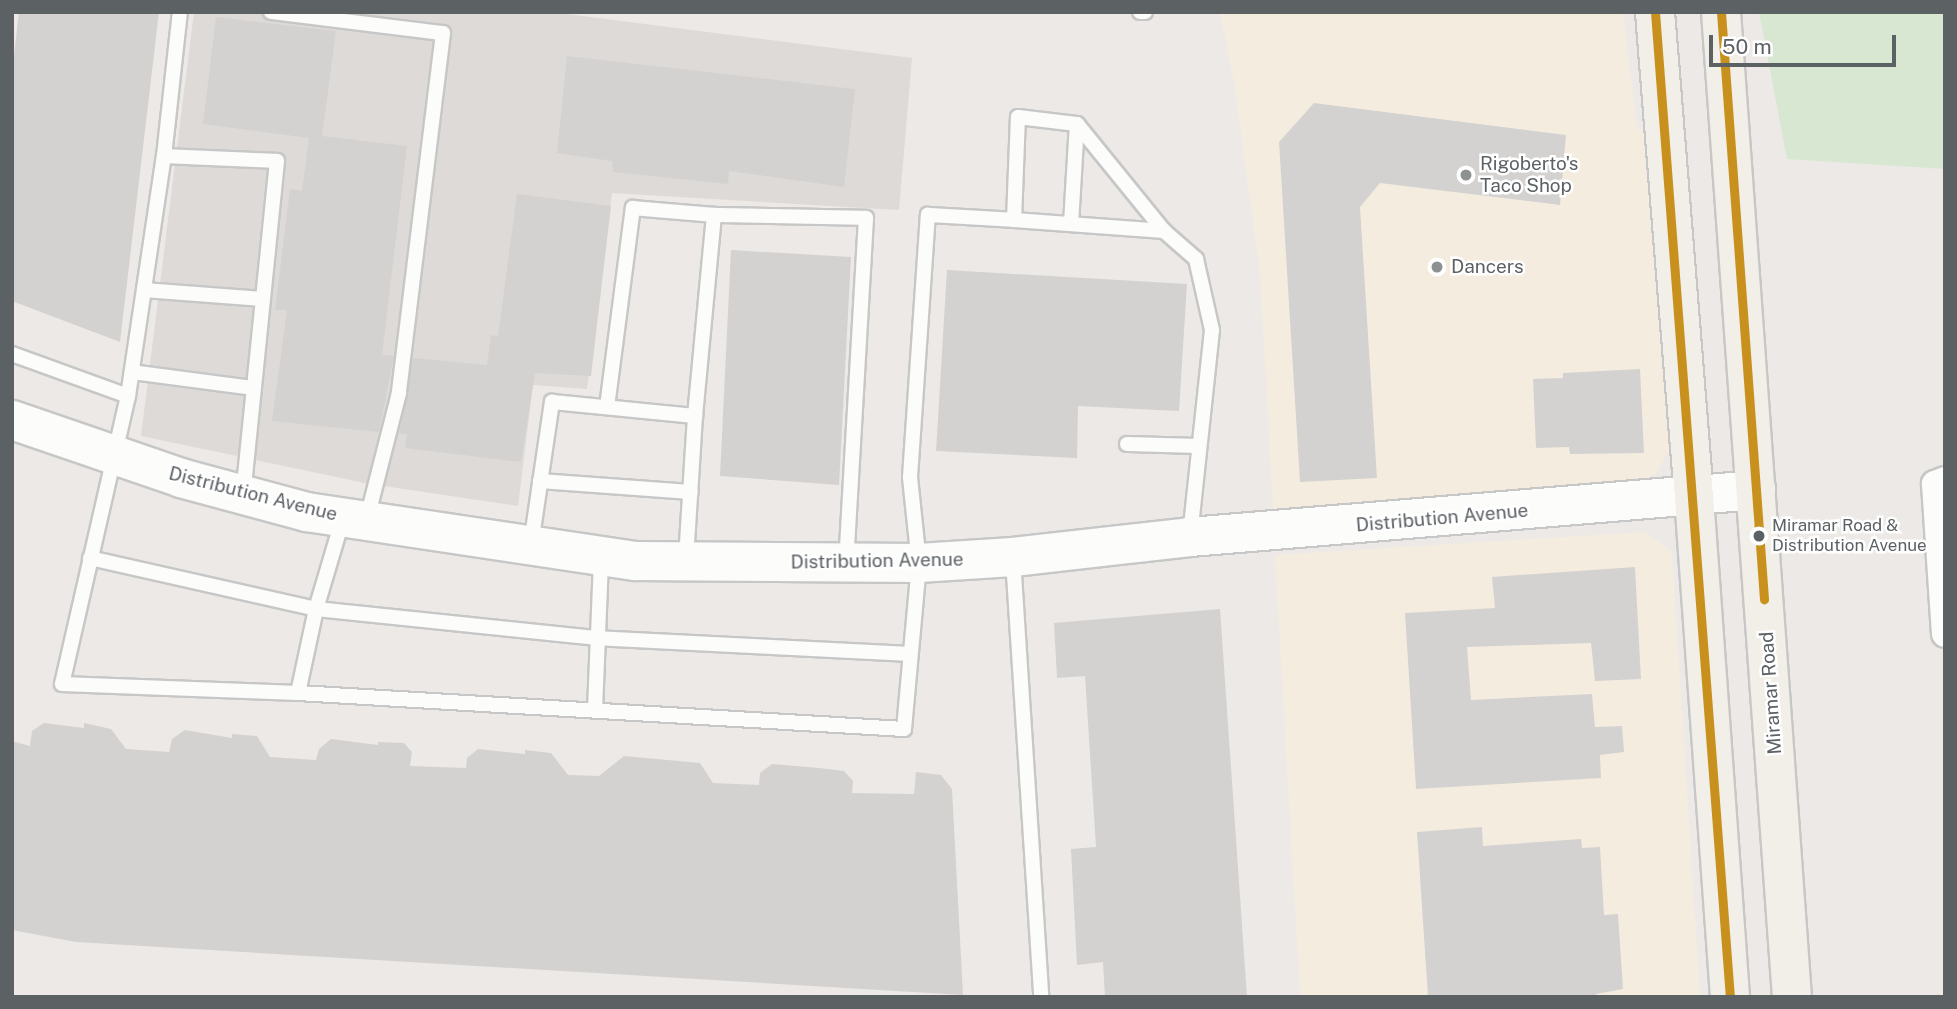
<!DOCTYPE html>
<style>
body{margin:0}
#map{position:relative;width:1957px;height:1009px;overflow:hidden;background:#ece9e6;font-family:"Public Sans",sans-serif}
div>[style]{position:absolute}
.commercial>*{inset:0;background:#f5ece0}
.industrial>*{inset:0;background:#dddad8}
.green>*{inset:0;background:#d8e7d2}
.building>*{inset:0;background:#d4d2d0}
.roads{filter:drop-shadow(2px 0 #c6c7c6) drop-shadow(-2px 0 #c6c7c6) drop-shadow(0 2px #c6c7c6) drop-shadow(0 -2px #c6c7c6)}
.lane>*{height:14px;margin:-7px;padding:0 7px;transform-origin:7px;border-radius:7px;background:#fcfcfb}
.street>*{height:26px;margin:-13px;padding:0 13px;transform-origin:13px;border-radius:13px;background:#fcfcfb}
.secondary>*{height:38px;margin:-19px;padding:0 19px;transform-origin:19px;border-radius:19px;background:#fcfcfb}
.primary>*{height:38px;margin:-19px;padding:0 19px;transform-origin:19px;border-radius:19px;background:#f2eee8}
.bus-1>*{height:9px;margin:-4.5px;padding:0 4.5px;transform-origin:4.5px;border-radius:4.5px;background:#c8911e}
.dots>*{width:19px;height:19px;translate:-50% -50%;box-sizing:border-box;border:4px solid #fff;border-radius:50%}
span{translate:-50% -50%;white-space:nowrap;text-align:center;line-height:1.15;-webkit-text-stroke:5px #fff;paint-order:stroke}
.bus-label{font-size:17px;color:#5c6164}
.left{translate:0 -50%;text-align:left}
.poi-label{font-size:19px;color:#5c6164}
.street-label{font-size:19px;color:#5c6164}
.frame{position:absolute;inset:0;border:14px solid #5c6164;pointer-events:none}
.scale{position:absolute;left:1709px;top:35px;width:187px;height:32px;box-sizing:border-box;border:4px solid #5c6164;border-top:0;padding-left:9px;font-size:21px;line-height:24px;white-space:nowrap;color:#5c6164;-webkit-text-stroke:5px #fff;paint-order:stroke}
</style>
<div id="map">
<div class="commercial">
<i style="clip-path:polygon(1220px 12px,1623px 12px,1637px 129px,1652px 131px,1669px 452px,1655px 474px,1638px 484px,1273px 509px,1260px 273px,1234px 83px)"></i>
<i style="clip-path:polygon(1644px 532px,1672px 551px,1700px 997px,1300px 997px,1275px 555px)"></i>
</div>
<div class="industrial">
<i style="clip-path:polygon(194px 12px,551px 12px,912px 58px,899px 210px,612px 193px,587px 389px,533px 385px,518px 506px,370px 484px,141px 436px)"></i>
</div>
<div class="green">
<i style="clip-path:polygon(1759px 12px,1945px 12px,1945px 169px,1787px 159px)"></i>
</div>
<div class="building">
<i style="clip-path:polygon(19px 12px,159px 12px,120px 342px,12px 301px,12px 73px)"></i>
<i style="clip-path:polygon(216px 17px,336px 31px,322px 136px,407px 146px,382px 355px,394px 356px,379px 432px,272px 421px,287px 310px,275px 310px,290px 189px,302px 191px,309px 138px,203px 124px)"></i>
<i style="clip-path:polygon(567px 56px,855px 89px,844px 187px,729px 171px,728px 184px,613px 172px,612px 161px,557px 153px)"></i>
<i style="clip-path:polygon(1314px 103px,1566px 135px,1560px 205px,1380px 183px,1360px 207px,1377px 478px,1300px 482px,1279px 142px)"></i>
<i style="clip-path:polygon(517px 194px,611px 206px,591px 376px,535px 373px,521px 462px,405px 448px,407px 434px,399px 434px,413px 358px,487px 365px,491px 335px,498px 336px)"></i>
<i style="clip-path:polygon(731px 250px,851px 257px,839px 485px,720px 476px)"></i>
<i style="clip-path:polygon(947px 270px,1187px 284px,1179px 411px,1078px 406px,1077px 458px,936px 451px)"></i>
<i style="clip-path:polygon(1640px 369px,1644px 453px,1570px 454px,1569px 447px,1536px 448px,1533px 379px,1563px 378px,1563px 373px)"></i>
<i style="clip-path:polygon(1635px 567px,1641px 679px,1595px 681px,1591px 643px,1467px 647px,1471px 700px,1592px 694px,1595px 727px,1622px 726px,1624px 752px,1600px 755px,1601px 778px,1416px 789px,1405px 613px,1495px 608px,1492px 577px)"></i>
<i style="clip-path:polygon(1220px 609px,1247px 997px,1105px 997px,1103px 962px,1077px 965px,1071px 849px,1096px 847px,1085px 676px,1057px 678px,1054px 623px)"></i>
<i style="clip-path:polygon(44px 723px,84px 728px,84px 723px,111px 729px,126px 749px,169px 752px,172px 739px,185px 730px,232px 738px,232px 734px,257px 736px,270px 757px,316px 760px,319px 749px,331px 739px,378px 745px,378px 742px,404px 743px,412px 752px,410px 766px,466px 768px,467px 758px,478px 749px,525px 754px,525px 750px,551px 753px,568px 775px,599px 776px,624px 756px,700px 763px,713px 783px,759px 785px,760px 773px,772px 764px,819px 768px,844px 771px,853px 781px,852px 793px,914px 794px,916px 772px,941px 775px,952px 789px,963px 995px,76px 942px,12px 930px,12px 741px,30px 746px,32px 731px)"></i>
<i style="clip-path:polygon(1482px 827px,1483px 846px,1581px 839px,1582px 848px,1600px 847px,1604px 915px,1618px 914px,1623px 989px,1596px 994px,1596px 997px,1428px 997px,1417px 832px)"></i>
</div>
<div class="roads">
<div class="lane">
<i style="left:271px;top:12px;width:173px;rotate:7deg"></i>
<i style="left:443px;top:33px;width:363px;rotate:97deg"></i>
<i style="left:399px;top:393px;width:130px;rotate:104.3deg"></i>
<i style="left:1140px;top:12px;width:5px"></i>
<i style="left:164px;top:156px;width:145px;rotate:-83.7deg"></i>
<i style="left:714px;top:215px;width:152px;rotate:1.1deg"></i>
<i style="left:866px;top:218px;width:344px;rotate:93.3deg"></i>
<i style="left:1071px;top:224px;width:100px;rotate:-86.6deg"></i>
<i style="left:1164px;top:231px;width:150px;rotate:-175.8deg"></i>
<i style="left:1014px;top:220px;width:103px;rotate:-87.8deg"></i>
<i style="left:1018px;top:117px;width:59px;rotate:6.8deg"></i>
<i style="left:1077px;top:124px;width:138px;rotate:50.9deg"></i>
<i style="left:1164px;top:231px;width:43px;rotate:41.2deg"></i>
<i style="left:1196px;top:259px;width:73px;rotate:77.3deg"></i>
<i style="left:1212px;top:330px;width:207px;rotate:96.1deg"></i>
<i style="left:144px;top:290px;width:119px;rotate:4.3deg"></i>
<i style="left:12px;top:354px;width:123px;rotate:19.9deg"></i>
<i style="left:128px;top:396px;width:243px;rotate:-81.5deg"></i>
<i style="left:164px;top:156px;width:113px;rotate:2.5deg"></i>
<i style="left:277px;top:161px;width:334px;rotate:95.8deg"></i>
<i style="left:132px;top:372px;width:122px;rotate:7.5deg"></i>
<i style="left:128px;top:396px;width:295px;rotate:102.9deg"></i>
<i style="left:62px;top:684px;width:236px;rotate:2.2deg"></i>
<i style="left:298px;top:693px;width:607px;rotate:3.4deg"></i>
<i style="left:904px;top:729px;width:167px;rotate:-84.8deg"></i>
<i style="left:919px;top:563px;width:86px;rotate:-96deg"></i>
<i style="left:910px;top:477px;width:263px;rotate:-86.1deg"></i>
<i style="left:928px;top:215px;width:86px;rotate:3.3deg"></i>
<i style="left:607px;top:407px;width:201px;rotate:-82.6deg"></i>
<i style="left:633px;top:208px;width:81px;rotate:4.9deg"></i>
<i style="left:714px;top:215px;width:202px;rotate:95.4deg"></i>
<i style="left:1127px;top:444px;width:72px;rotate:1.6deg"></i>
<i style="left:540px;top:481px;width:151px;rotate:4.2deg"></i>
<i style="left:531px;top:544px;width:144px;rotate:-81.6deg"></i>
<i style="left:552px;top:402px;width:144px;rotate:5.6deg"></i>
<i style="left:695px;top:416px;width:144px;rotate:93.6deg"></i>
<i style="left:90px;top:558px;width:232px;rotate:12.7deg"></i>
<i style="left:316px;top:609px;width:281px;rotate:5.9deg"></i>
<i style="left:596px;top:638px;width:313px;rotate:2.9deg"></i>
<i style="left:1013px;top:559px;width:439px;rotate:86.3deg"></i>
<i style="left:298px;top:693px;width:86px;rotate:-77.9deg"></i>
<i style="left:316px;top:609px;width:95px;rotate:-73.5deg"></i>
<i style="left:595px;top:710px;width:152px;rotate:-87.7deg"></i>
</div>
<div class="street">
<i style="left:1945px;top:480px;width:11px;rotate:158deg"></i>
<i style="left:1935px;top:484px;width:150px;rotate:86.2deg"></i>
</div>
<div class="secondary">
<i style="left:12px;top:420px;width:179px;rotate:18.9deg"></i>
<i style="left:181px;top:478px;width:131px;rotate:15.1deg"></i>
<i style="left:307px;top:512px;width:332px;rotate:8.5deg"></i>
<i style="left:635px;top:561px;width:284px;rotate:0.4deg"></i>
<i style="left:919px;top:563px;width:94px;rotate:-3.7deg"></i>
<i style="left:1013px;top:557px;width:178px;rotate:-6.4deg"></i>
<i style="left:1190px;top:537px;width:568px;rotate:-4.75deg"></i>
</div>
<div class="primary">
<i style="left:1655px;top:12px;width:487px;rotate:85.4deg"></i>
<i style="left:1694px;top:497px;width:501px;rotate:85.88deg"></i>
<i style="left:1721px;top:12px;width:988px;rotate:85.88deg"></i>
</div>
</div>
<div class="bus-1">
<i style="left:1655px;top:12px;width:988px;rotate:85.65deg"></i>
<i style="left:1721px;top:12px;width:589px;rotate:85.81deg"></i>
</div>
<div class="dots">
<i style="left:1466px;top:175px;background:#8e9192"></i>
<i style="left:1437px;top:267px;background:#8e9192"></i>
<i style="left:1759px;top:536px;background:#5c6164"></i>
</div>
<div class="bus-label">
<span class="left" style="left:1772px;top:536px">Miramar Road &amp;<br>Distribution Avenue</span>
</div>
<div class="poi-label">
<span class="left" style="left:1480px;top:175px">Rigoberto's<br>Taco Shop</span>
<span class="left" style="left:1451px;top:267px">Dancers</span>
</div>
<div class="street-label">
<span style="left:253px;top:494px;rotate:14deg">Distribution Avenue</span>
<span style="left:1442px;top:518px;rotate:-5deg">Distribution Avenue</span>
<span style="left:877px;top:561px;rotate:-1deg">Distribution Avenue</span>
<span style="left:1771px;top:693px;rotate:-94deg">Miramar Road</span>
</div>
<div class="frame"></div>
<div class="scale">50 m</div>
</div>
